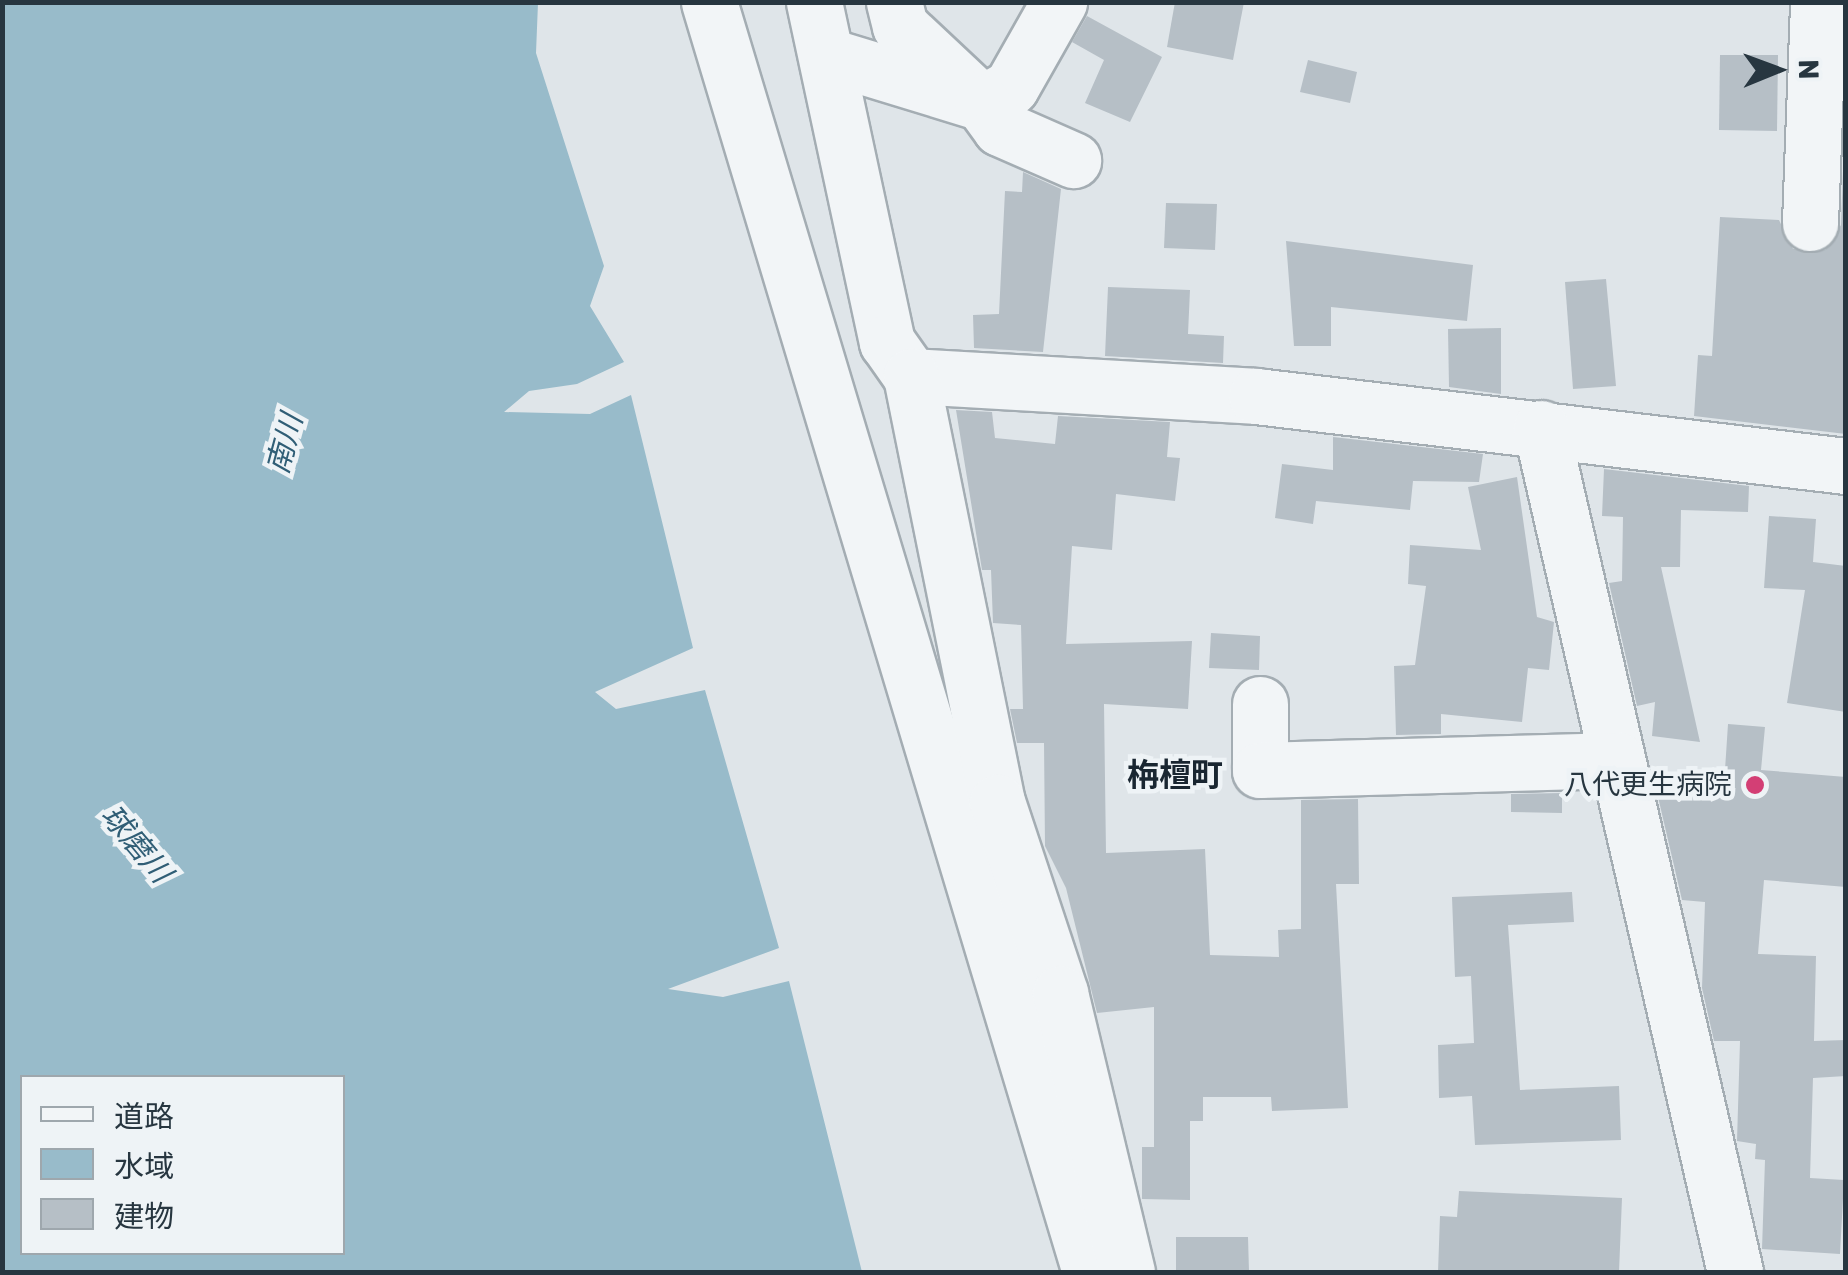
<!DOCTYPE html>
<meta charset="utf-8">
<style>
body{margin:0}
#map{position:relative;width:1848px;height:1275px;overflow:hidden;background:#dfe5e9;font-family:Rubik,"Noto Sans JP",sans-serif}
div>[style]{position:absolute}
.water>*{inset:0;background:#98bbca}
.building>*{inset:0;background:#b6bfc6}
.roads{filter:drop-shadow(2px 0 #a4adb3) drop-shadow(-2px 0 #a4adb3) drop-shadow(0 2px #a4adb3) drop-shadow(0 -2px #a4adb3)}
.minor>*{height:55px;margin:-27.5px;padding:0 27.5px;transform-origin:27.5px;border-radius:27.5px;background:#f2f5f7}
.dots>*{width:28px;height:28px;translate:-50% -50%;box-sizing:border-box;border:5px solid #eef3f6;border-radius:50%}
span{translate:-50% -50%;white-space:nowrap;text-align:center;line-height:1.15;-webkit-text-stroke:9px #eef3f6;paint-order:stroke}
.poi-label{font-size:28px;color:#273640}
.right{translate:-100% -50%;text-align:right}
.water-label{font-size:30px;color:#305e76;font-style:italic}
.quarter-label{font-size:32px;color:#192631;font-weight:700}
.frame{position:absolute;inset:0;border:5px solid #273640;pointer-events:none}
.legend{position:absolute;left:20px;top:1075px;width:325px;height:180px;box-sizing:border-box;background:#eef3f6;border:2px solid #9ea7ad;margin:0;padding:12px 18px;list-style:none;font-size:30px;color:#273640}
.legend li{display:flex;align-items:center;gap:20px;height:50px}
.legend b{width:50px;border:2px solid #9ea7ad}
.north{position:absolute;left:1728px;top:20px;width:100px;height:100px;-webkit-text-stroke:8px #eef3f6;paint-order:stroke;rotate:89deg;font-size:28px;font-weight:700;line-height:40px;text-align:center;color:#273640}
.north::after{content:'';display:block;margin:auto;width:35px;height:45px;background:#273640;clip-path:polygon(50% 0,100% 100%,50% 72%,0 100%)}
</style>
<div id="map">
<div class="water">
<i style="clip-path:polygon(evenodd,2px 3px,538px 3px,536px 53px,604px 266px,590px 306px,624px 362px,577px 384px,529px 391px,504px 412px,590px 414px,631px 395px,693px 648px,595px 692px,616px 709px,705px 690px,779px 948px,668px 989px,723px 997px,789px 981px,862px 1272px,3px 1272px,2px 3px,22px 1078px,342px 1078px,342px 1252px,22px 1252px,22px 1078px)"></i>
</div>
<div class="building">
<i style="clip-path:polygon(1175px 2px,1244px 2px,1233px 60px,1167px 47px)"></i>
<i style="clip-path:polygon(1087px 16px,1162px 57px,1130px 122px,1085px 103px,1104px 60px,1072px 42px)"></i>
<i style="clip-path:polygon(1720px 55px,1778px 55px,1777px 131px,1719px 130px)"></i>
<i style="clip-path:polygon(1308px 60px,1357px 72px,1350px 103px,1300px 92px)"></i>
<i style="clip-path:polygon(1844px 144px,1846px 434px,1694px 416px,1698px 355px,1712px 356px,1720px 217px,1779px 220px,1793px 249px,1825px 250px,1841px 225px)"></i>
<i style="clip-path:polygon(1023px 172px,1061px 189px,1043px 352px,974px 348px,973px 315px,999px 314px,1005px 191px,1022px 192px)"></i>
<i style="clip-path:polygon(1166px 203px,1217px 204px,1215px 250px,1164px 248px)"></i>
<i style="clip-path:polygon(1286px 241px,1473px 265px,1467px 321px,1331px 307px,1331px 346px,1294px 346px)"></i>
<i style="clip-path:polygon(1606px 279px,1616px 386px,1573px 389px,1565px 282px)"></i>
<i style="clip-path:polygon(1108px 287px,1190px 290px,1188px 334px,1224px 336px,1223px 363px,1105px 356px)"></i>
<i style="clip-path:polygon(1501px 328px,1501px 394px,1449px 387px,1448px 329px)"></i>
<i style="clip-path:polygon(956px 410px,992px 412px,995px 438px,1055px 444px,1058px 416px,1170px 422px,1167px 457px,1180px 458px,1175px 501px,1116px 494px,1112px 550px,1072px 546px,1066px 644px,1192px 641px,1188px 709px,1104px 704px,1106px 853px,1205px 849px,1210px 955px,1279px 957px,1278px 930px,1301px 929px,1301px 800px,1358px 799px,1359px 884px,1336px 884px,1348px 1108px,1272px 1111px,1271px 1097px,1203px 1097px,1203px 1121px,1190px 1121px,1190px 1200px,1142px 1199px,1142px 1147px,1154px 1147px,1154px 1007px,1097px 1013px,1066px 888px,1045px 846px,1044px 743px,1017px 743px,1010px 709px,1023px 709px,1021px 625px,993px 623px,991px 570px,982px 570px)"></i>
<i style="clip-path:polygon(1333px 437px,1483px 454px,1479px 482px,1413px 481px,1410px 510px,1316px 501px,1313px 524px,1275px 518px,1282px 464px,1333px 470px)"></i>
<i style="clip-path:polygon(1604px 469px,1749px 486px,1748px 512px,1681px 510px,1680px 567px,1661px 567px,1700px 742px,1652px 736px,1655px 702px,1637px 706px,1609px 583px,1622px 581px,1623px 517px,1602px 516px)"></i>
<i style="clip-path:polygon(1517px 477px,1537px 617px,1554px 622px,1549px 670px,1528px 668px,1522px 722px,1441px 714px,1441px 734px,1396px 735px,1394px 666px,1415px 665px,1426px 586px,1408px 584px,1410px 545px,1481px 550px,1468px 487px)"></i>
<i style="clip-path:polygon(1769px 516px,1816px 519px,1813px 562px,1846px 566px,1846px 712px,1787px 703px,1805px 590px,1764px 588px)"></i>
<i style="clip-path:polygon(1211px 633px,1260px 636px,1259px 670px,1209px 668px)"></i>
<i style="clip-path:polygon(1728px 724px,1765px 727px,1761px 770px,1846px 777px,1846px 887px,1764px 880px,1758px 954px,1816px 956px,1814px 1041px,1846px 1040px,1846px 1076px,1813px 1078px,1810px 1178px,1844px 1180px,1840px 1254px,1762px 1249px,1765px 1160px,1755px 1159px,1756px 1144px,1737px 1141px,1740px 1041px,1714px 1041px,1702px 988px,1705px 902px,1682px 900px,1655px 784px,1724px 785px)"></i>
<i style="clip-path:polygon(1562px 793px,1562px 813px,1511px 812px,1511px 794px)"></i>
<i style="clip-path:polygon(1572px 892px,1574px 922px,1508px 925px,1520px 1090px,1619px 1086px,1621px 1140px,1475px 1145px,1472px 1096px,1439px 1098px,1438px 1045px,1474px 1043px,1471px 976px,1455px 977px,1452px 897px)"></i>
<i style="clip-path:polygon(1459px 1191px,1622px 1198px,1619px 1272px,1438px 1272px,1440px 1216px,1457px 1217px)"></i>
<i style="clip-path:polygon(1176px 1237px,1248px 1237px,1249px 1272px,1176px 1272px)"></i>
</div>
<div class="roads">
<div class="minor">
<i style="left:709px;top:2px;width:1326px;rotate:73.3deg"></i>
<i style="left:814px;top:2px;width:348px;rotate:77.9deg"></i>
<i style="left:887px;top:342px;width:42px;rotate:54.8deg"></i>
<i style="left:911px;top:376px;width:346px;rotate:3.3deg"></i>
<i style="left:1256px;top:396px;width:594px;rotate:6.77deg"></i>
<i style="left:894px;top:2px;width:25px;rotate:76deg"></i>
<i style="left:900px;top:26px;width:112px;rotate:43.2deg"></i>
<i style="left:982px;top:103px;width:33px;rotate:-29deg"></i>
<i style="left:1011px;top:87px;width:98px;rotate:-60.5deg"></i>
<i style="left:832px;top:57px;width:157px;rotate:17deg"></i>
<i style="left:982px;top:103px;width:31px;rotate:54deg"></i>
<i style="left:1000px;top:128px;width:80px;rotate:23.7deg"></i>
<i style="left:1810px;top:223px;width:221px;rotate:-87.9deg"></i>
<i style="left:911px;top:376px;width:435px;rotate:78.6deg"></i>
<i style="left:997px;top:802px;width:201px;rotate:71.7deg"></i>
<i style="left:1060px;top:993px;width:287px;rotate:76.5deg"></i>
<i style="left:1541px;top:428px;width:866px;rotate:77.05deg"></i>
<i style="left:1260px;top:704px;width:66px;rotate:90deg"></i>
<i style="left:1260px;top:770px;width:357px;rotate:-1.6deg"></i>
</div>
</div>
<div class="dots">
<i style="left:1755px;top:785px;background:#d33f75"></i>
</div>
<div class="poi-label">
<span class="right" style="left:1732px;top:785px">八代更生病院</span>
</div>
<div class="water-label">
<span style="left:285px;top:444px;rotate:-75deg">南川</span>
<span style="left:136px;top:844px;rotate:50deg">球磨川</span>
</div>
<div class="quarter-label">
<span style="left:1175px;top:775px">栴檀町</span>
</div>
<div class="frame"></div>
<ul class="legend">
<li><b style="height:12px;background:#f2f5f7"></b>道路</li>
<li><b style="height:28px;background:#98bbca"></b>水域</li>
<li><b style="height:28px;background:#b6bfc6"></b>建物</li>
</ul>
<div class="north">N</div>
</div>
